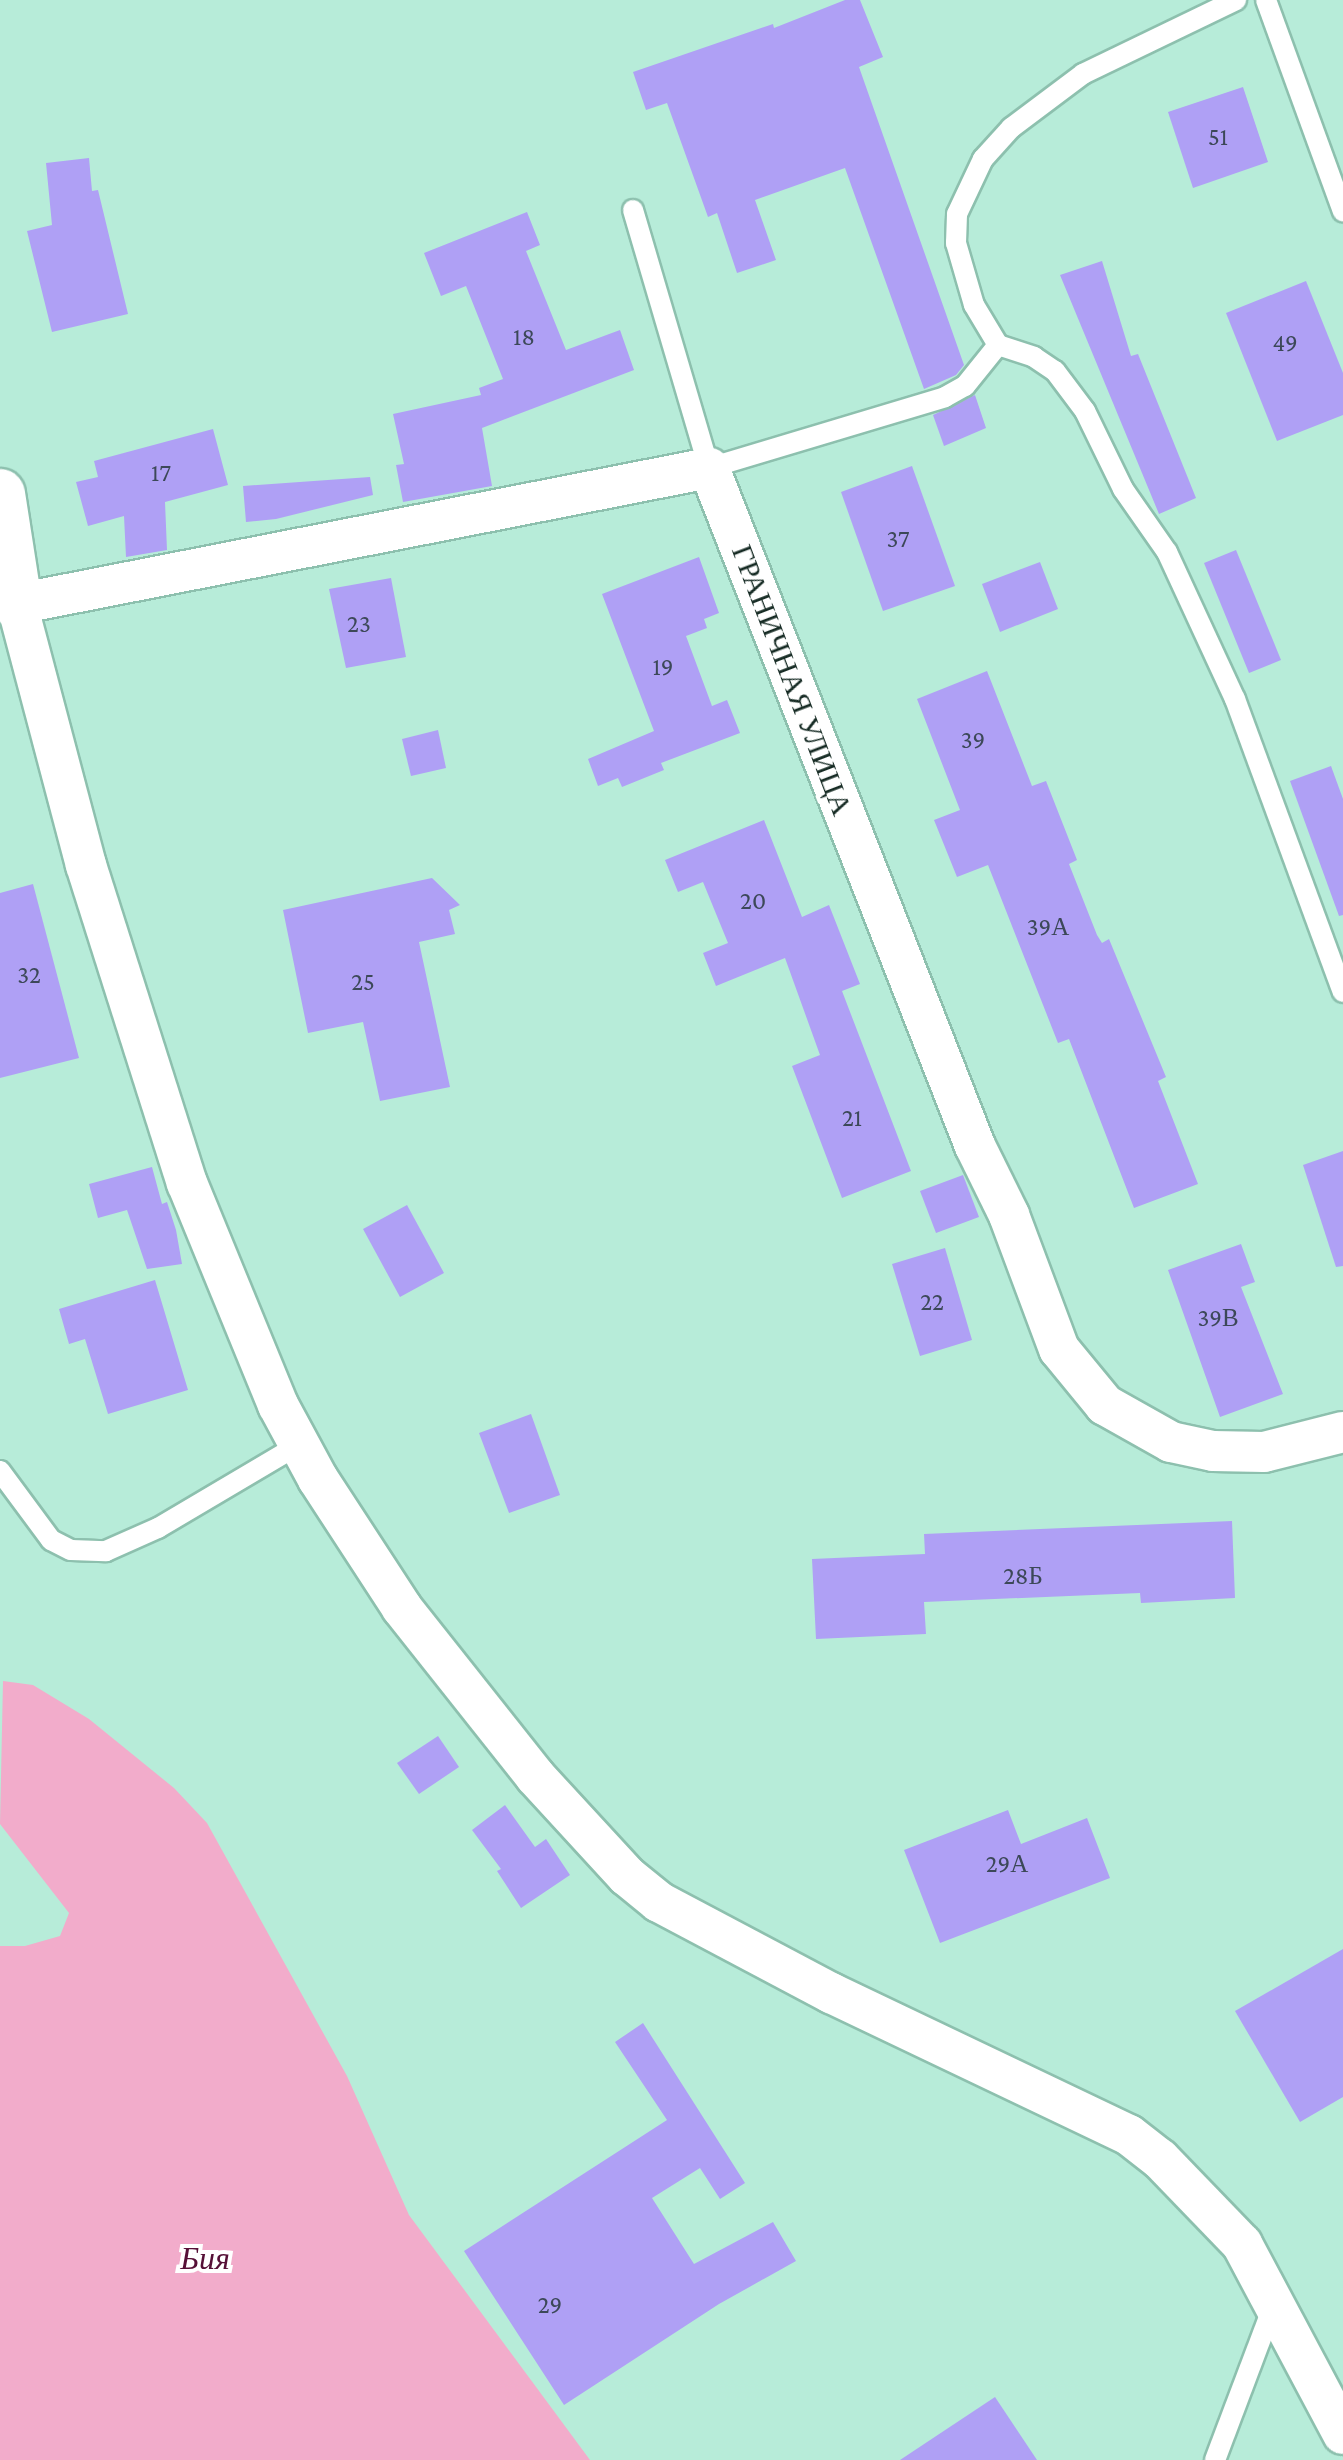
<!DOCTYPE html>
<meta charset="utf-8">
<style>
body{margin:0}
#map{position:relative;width:1343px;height:2460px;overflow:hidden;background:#b7ecd9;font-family:"Crimson Pro",serif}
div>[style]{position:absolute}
.water>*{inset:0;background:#f2accb}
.building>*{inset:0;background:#afa0f5}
.roads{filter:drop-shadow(2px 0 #8dc0ae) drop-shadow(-2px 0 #8dc0ae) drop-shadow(0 2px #8dc0ae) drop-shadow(0 -2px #8dc0ae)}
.service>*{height:20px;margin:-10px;padding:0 10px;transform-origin:10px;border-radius:10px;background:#fff}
.minor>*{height:40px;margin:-20px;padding:0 20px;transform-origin:20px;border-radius:20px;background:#fff}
.tertiary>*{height:50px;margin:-25px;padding:0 25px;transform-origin:25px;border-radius:25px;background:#fff}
span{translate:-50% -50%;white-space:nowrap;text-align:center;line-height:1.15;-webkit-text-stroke:8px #fff;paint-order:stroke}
.number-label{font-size:25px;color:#3c4858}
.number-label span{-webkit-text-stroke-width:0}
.street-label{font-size:30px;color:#162b24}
.water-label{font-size:32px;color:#561037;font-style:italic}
</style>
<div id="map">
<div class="water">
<i style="clip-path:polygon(3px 1681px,33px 1685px,89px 1719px,174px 1788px,207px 1823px,347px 2076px,409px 2215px,590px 2460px,0 2460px,0 1946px,25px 1946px,60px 1936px,69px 1913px,0 1824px)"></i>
</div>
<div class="building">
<i style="clip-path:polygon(845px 0,860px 0,883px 57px,859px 67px,964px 365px,956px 375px,924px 389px,845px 168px,755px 200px,776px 260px,737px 273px,717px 213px,708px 217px,667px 103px,646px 110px,633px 72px,773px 24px,774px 28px)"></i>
<i style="clip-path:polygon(1243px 87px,1268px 162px,1193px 188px,1168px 112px)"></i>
<i style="clip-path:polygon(89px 158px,92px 191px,98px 190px,128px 314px,52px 332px,27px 231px,52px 225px,46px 163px)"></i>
<i style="clip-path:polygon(527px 212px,540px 245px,526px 251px,566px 350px,620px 330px,634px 370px,482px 428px,492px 486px,403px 502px,396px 465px,404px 464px,393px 414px,481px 395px,479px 388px,503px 379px,466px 286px,441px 296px,424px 253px)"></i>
<i style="clip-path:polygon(1102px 261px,1131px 356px,1138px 354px,1196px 498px,1159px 514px,1060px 275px)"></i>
<i style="clip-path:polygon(1306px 281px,1343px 373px,1343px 415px,1277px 441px,1226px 313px)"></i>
<i style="clip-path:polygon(975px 395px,986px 428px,944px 446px,933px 415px)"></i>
<i style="clip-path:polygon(213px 429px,228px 485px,165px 502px,167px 550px,126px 557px,124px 516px,88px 526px,76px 482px,98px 477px,94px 461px)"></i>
<i style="clip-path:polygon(912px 466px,955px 586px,883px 611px,841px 492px)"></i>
<i style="clip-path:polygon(370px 477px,373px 495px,276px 519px,246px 522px,243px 486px)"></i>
<i style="clip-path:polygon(1236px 550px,1281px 660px,1249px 673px,1204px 563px)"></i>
<i style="clip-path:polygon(699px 557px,719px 613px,704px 619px,707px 628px,686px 636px,712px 706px,727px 700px,740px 733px,661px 763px,664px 770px,622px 787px,618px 778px,598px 786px,588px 759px,654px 731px,602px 594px)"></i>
<i style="clip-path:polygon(1040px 562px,1058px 609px,1000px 632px,982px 584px)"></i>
<i style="clip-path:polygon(391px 578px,406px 657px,346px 668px,329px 589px)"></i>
<i style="clip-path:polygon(987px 671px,1032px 786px,1046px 781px,1077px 860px,1069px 864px,1097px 935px,1102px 943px,1109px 939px,1166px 1077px,1158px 1081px,1198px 1184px,1134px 1208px,1069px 1039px,1058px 1043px,988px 865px,957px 877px,934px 820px,960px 810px,917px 699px)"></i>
<i style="clip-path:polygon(438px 730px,446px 768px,411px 776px,402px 739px)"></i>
<i style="clip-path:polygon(1331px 766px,1343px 799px,1343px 915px,1339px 916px,1290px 781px)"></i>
<i style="clip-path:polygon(764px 820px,802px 917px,829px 905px,860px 984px,842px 991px,911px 1171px,842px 1198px,792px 1066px,820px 1055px,785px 958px,716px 986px,703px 953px,728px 943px,703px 882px,678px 892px,665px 860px)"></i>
<i style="clip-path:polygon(432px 878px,460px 905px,449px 910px,455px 934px,419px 942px,450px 1087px,380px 1101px,363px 1022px,308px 1033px,283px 910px)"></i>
<i style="clip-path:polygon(33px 884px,79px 1058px,0 1078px,0 893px)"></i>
<i style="clip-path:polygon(1343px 1151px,1343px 1266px,1336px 1267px,1303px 1165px)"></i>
<i style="clip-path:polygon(152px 1167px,162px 1204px,167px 1202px,176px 1230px,182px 1264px,147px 1269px,127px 1210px,98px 1218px,89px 1184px)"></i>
<i style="clip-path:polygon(963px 1175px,979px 1217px,936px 1233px,920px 1191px)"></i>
<i style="clip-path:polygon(407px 1205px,444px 1273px,400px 1297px,363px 1229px)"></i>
<i style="clip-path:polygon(1241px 1244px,1255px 1282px,1241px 1287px,1283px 1394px,1220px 1417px,1168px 1270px)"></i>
<i style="clip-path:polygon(945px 1248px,972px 1340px,920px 1356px,892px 1264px)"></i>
<i style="clip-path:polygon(155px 1280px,188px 1390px,108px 1414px,85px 1339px,69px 1344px,59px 1309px)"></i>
<i style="clip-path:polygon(531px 1414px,560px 1495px,509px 1513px,479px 1433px)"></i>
<i style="clip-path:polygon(1232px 1521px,1235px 1598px,1141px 1603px,1140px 1593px,924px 1602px,926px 1634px,816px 1639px,812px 1559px,925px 1554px,924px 1534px)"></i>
<i style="clip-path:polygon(438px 1736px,459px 1767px,419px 1794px,397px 1763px)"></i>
<i style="clip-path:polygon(505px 1805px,535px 1847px,546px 1839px,570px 1875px,521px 1908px,497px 1871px,501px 1869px,472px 1830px)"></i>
<i style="clip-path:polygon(1008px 1810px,1021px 1844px,1087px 1818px,1110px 1878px,940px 1943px,904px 1850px)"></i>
<i style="clip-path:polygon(1343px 1949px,1343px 2097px,1300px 2122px,1235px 2011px)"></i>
<i style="clip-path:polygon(643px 2023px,745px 2183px,720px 2199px,700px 2168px,652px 2198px,694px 2264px,773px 2222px,796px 2261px,719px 2304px,564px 2405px,464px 2251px,667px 2120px,615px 2042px)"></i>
<i style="clip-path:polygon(995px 2397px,1037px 2460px,900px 2460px)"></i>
</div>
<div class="roads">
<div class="service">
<i style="left:1266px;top:0;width:225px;rotate:70deg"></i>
<i style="left:633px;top:210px;width:269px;rotate:73.6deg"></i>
<i style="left:709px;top:468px;width:246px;rotate:-16.7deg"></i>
<i style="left:945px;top:397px;width:23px;rotate:-29deg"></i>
<i style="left:965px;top:386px;width:53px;rotate:-51.2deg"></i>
<i style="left:998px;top:345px;width:38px;rotate:18deg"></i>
<i style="left:1034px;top:357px;width:25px;rotate:34deg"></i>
<i style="left:1055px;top:371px;width:50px;rotate:53.1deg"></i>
<i style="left:1085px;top:411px;width:87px;rotate:64deg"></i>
<i style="left:1123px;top:489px;width:77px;rotate:55.1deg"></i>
<i style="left:1167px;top:552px;width:162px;rotate:65.2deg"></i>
<i style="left:1235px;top:699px;width:312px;rotate:69.8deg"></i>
<i style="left:998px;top:345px;width:47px;rotate:-121deg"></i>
<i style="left:974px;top:305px;width:65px;rotate:-106.2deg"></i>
<i style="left:956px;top:243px;width:29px;rotate:-88deg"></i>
<i style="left:957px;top:214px;width:61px;rotate:-64.7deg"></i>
<i style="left:983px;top:159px;width:42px;rotate:-47.9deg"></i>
<i style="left:1011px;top:128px;width:90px;rotate:-36.9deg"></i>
<i style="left:1083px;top:74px;width:170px;rotate:-25.8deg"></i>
<i style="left:0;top:1471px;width:86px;rotate:53.5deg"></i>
<i style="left:51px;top:1540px;width:22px;rotate:27deg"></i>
<i style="left:71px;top:1550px;width:35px;rotate:2deg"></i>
<i style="left:106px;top:1551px;width:57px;rotate:-23.9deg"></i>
<i style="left:158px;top:1528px;width:165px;rotate:-30.6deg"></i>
<i style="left:1215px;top:2460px;width:167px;rotate:-69.3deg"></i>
</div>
<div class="minor">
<i style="left:1343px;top:1432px;width:81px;rotate:165.8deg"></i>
<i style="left:1264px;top:1452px;width:51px;rotate:-178.9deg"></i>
<i style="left:1213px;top:1451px;width:43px;rotate:-167.9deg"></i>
<i style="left:1171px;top:1442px;width:76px;rotate:-150.7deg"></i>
<i style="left:1105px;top:1405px;width:72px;rotate:-129.4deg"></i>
<i style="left:1059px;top:1349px;width:143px;rotate:-110.5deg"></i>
<i style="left:1009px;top:1215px;width:77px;rotate:-116.2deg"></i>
<i style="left:975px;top:1146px;width:728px;rotate:-111.42deg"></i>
<i style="left:709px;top:468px;width:705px;rotate:168.88deg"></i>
<i style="left:17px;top:604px;width:270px;rotate:75.2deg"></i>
<i style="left:86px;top:865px;width:334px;rotate:72.4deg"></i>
<i style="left:187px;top:1183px;width:240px;rotate:67.7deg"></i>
<i style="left:278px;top:1405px;width:84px;rotate:61.6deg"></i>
<i style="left:318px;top:1479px;width:154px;rotate:56.9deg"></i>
<i style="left:402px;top:1608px;width:214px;rotate:51.6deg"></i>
<i style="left:535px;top:1776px;width:136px;rotate:47.4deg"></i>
<i style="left:627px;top:1876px;width:41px;rotate:39.1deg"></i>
<i style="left:659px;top:1902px;width:195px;rotate:27.9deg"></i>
<i style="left:831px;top:1993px;width:330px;rotate:25.5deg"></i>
<i style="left:1129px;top:2135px;width:39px;rotate:38deg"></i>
<i style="left:1160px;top:2159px;width:118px;rotate:46deg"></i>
<i style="left:1242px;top:2244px;width:215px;rotate:62deg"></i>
</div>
<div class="tertiary">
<i style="left:0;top:494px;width:111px;rotate:81.2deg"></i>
</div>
</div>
<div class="number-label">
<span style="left:1218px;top:137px">51</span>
<span style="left:524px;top:337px">18</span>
<span style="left:1285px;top:343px">49</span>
<span style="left:161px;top:473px">17</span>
<span style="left:898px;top:539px">37</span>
<span style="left:359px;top:624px">23</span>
<span style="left:663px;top:667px">19</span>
<span style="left:973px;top:740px">39</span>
<span style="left:753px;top:901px">20</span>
<span style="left:1048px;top:927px">39А</span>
<span style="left:29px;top:975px">32</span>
<span style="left:363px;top:982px">25</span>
<span style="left:852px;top:1118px">21</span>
<span style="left:932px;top:1302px">22</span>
<span style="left:1218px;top:1318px">39В</span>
<span style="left:1023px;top:1576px">28Б</span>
<span style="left:1007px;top:1864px">29А</span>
<span style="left:550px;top:2305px">29</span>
</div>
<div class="street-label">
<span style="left:792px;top:680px;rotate:69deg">ГРАНИЧНАЯ УЛИЦА</span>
</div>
<div class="water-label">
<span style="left:205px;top:2258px">Бия</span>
</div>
</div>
